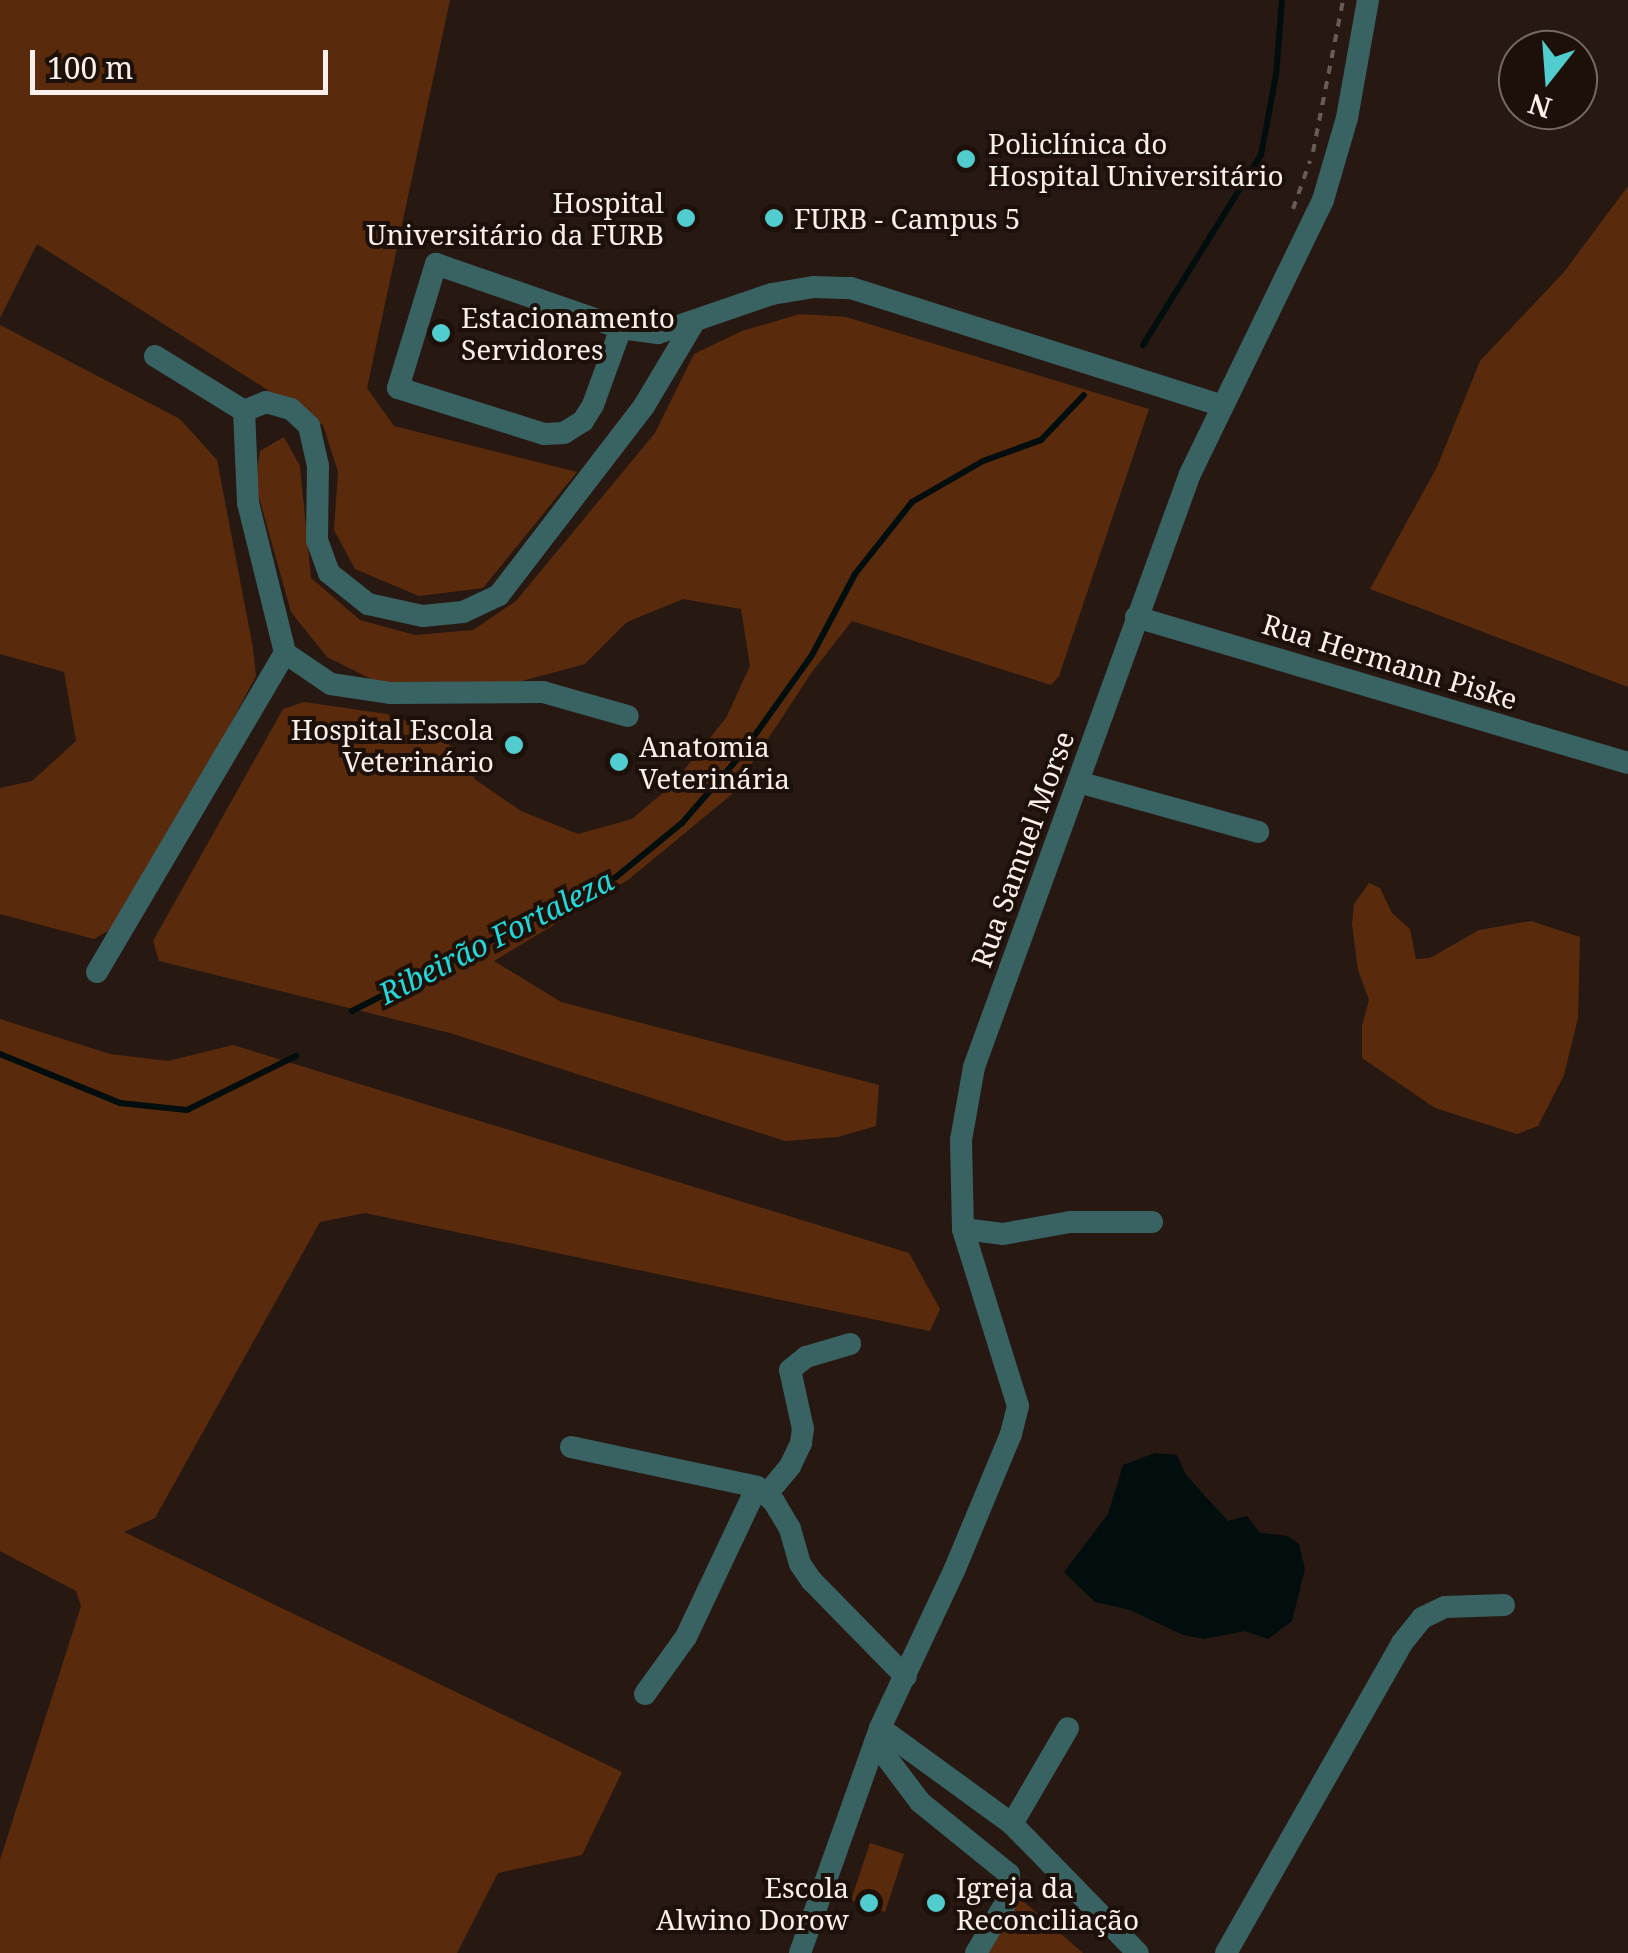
<!DOCTYPE html>
<meta charset="utf-8">
<style>
body{margin:0}
#map{position:relative;width:1628px;height:1953px;overflow:hidden;background:#271912;font-family:"Noto Serif",serif}
div>[style]{position:absolute}
.green>*{inset:0;background:#5a2a0c}
.water>*{inset:0;background:#020d0d}
.stream>*{height:6px;margin:-3px;padding:0 3px;transform-origin:3px;border-radius:3px;background:#020d0d}
.path>*{height:4px;margin-top:-2px;transform-origin:0;background:repeating-linear-gradient(90deg,#685c55 0 8px,transparent 0 16px)}
.minor>*{height:22px;margin:-11px;padding:0 11px;transform-origin:11px;border-radius:11px;background:#396263}
.dots>*{width:28px;height:28px;translate:-50% -50%;box-sizing:border-box;border:5px solid #1d1009;border-radius:50%}
span{translate:-50% -50%;white-space:nowrap;text-align:center;line-height:1.15;-webkit-text-stroke:8px #1d1009;paint-order:stroke}
.poi-label{font-size:28px;color:#faf0eb}
.left{translate:0 -50%;text-align:left}
.right{translate:-100% -50%;text-align:right}
.street-label{font-size:28px;color:#faf0eb}
.water-label{font-size:30px;color:#20d9dd;font-style:italic}
.north{position:absolute;left:1498px;top:30px;width:100px;height:100px;box-sizing:border-box;background:#1d1009;border:2px solid #756a63;border-radius:50%;rotate:197deg;font-size:28px;font-weight:700;line-height:40px;text-align:center;color:#faf0eb}
.north::after{content:'';display:block;margin:auto;width:35px;height:45px;background:#52cdcf;clip-path:polygon(50% 0,100% 100%,50% 72%,0 100%)}
.scale{position:absolute;left:30px;top:50px;width:298px;height:45px;box-sizing:border-box;border:5px solid #faf0eb;border-top:0;padding-left:12px;font-size:30px;line-height:35px;white-space:nowrap;color:#faf0eb;-webkit-text-stroke:8px #1d1009;paint-order:stroke}
</style>
<div id="map">
<div class="green">
<i style="clip-path:polygon(0 0,450px 0,367px 388px,394px 426px,577px 472px,483px 588px,419px 596px,355px 569px,334px 530px,338px 472px,323px 425px,37px 244px,0 318px)"></i>
<i style="clip-path:polygon(1628px 186px,1628px 687px,1370px 589px,1437px 467px,1480px 361px,1564px 272px)"></i>
<i style="clip-path:polygon(800px 314px,846px 317px,1149px 409px,1059px 676px,1051px 685px,852px 621px,812px 672px,731px 795px,628px 880px,494px 961px,561px 1002px,879px 1085px,876px 1126px,838px 1137px,785px 1141px,450px 1033px,159px 961px,153px 941px,283px 709px,304px 702px,387px 714px,441px 734px,476px 780px,521px 811px,578px 834px,632px 819px,672px 785px,726px 718px,750px 666px,741px 609px,683px 599px,627px 622px,585px 664px,500px 687px,379px 683px,327px 657px,291px 612px,255px 483px,260px 451px,284px 437px,300px 466px,311px 578px,360px 620px,415px 635px,473px 630px,516px 601px,655px 433px,694px 354px,742px 331px)"></i>
<i style="clip-path:polygon(0 325px,180px 419px,217px 460px,253px 648px,256px 676px,125px 921px,94px 939px,0 914px,0 788px,32px 781px,76px 741px,64px 672px,0 654px)"></i>
<i style="clip-path:polygon(1369px 883px,1380px 888px,1392px 913px,1410px 929px,1416px 959px,1430px 958px,1479px 930px,1531px 921px,1580px 937px,1578px 1018px,1564px 1075px,1538px 1126px,1517px 1134px,1435px 1108px,1362px 1058px,1362px 1026px,1369px 1000px,1358px 970px,1352px 924px,1354px 904px)"></i>
<i style="clip-path:polygon(0 1019px,110px 1054px,168px 1061px,233px 1045px,909px 1253px,940px 1309px,930px 1331px,365px 1213px,320px 1222px,155px 1518px,124px 1532px,622px 1772px,582px 1855px,498px 1873px,457px 1953px,0 1953px,0 1860px,81px 1606px,76px 1591px,0 1551px)"></i>
<i style="clip-path:polygon(870px 1843px,904px 1854px,885px 1912px,851px 1900px)"></i>
<i style="clip-path:polygon(1017px 1896px,1083px 1953px,983px 1953px)"></i>
</div>
<div class="water">
<i style="clip-path:polygon(1155px 1453px,1177px 1455px,1186px 1475px,1228px 1521px,1247px 1516px,1260px 1533px,1288px 1536px,1299px 1544px,1305px 1569px,1292px 1621px,1268px 1639px,1245px 1631px,1204px 1639px,1183px 1635px,1130px 1610px,1095px 1602px,1064px 1572px,1108px 1514px,1123px 1465px)"></i>
</div>
<div class="stream">
<i style="left:1143px;top:345px;width:224px;rotate:-58.2deg"></i>
<i style="left:1261px;top:155px;width:81px;rotate:-79.4deg"></i>
<i style="left:1276px;top:75px;width:75px;rotate:-85.4deg"></i>
<i style="left:352px;top:1011px;width:296px;rotate:-26.9deg"></i>
<i style="left:616px;top:877px;width:85px;rotate:-39.3deg"></i>
<i style="left:682px;top:823px;width:89px;rotate:-49.1deg"></i>
<i style="left:740px;top:756px;width:124px;rotate:-54.5deg"></i>
<i style="left:812px;top:655px;width:92px;rotate:-62deg"></i>
<i style="left:855px;top:574px;width:92px;rotate:-51.6deg"></i>
<i style="left:912px;top:502px;width:82px;rotate:-30deg"></i>
<i style="left:983px;top:461px;width:62px;rotate:-19.9deg"></i>
<i style="left:1041px;top:440px;width:62px;rotate:-46.3deg"></i>
<i style="left:0;top:1054px;width:130px;rotate:22.2deg"></i>
<i style="left:120px;top:1103px;width:67px;rotate:6deg"></i>
<i style="left:187px;top:1110px;width:122px;rotate:-26.4deg"></i>
</div>
<div class="path">
<i style="left:1313px;top:152px;width:155px;rotate:-78.8deg"></i>
<i style="left:1293px;top:209px;width:51px;rotate:-70.5deg"></i>
</div>
<div class="minor">
<i style="left:621px;top:328px;width:82px;rotate:110deg"></i>
<i style="left:593px;top:405px;width:19px;rotate:122deg"></i>
<i style="left:583px;top:421px;width:22px;rotate:148deg"></i>
<i style="left:564px;top:433px;width:20px;rotate:177deg"></i>
<i style="left:544px;top:434px;width:153px;rotate:-162.5deg"></i>
<i style="left:398px;top:388px;width:130px;rotate:-73deg"></i>
<i style="left:436px;top:264px;width:196px;rotate:19.1deg"></i>
<i style="left:621px;top:328px;width:37px;rotate:8deg"></i>
<i style="left:658px;top:333px;width:120px;rotate:-18.9deg"></i>
<i style="left:772px;top:294px;width:43px;rotate:-9.5deg"></i>
<i style="left:814px;top:287px;width:37px;rotate:2deg"></i>
<i style="left:851px;top:288px;width:387px;rotate:17.6deg"></i>
<i style="left:155px;top:356px;width:105px;rotate:31.7deg"></i>
<i style="left:244px;top:411px;width:24px;rotate:-22deg"></i>
<i style="left:266px;top:402px;width:26px;rotate:16deg"></i>
<i style="left:291px;top:409px;width:25px;rotate:43deg"></i>
<i style="left:309px;top:426px;width:41px;rotate:77.3deg"></i>
<i style="left:318px;top:466px;width:74px;rotate:90.8deg"></i>
<i style="left:317px;top:540px;width:35px;rotate:70deg"></i>
<i style="left:329px;top:573px;width:50px;rotate:38.5deg"></i>
<i style="left:368px;top:604px;width:56px;rotate:12.3deg"></i>
<i style="left:423px;top:616px;width:40px;rotate:-5.7deg"></i>
<i style="left:463px;top:612px;width:40px;rotate:-25deg"></i>
<i style="left:499px;top:595px;width:238px;rotate:-52.5deg"></i>
<i style="left:644px;top:406px;width:98px;rotate:-59.2deg"></i>
<i style="left:244px;top:411px;width:92px;rotate:87.5deg"></i>
<i style="left:248px;top:503px;width:154px;rotate:76.1deg"></i>
<i style="left:285px;top:653px;width:55px;rotate:34deg"></i>
<i style="left:331px;top:684px;width:61px;rotate:8.5deg"></i>
<i style="left:391px;top:693px;width:152px;rotate:-0.4deg"></i>
<i style="left:543px;top:692px;width:88px;rotate:15.8deg"></i>
<i style="left:1136px;top:617px;width:513px;rotate:16.53deg"></i>
<i style="left:1078px;top:782px;width:187px;rotate:15.5deg"></i>
<i style="left:97px;top:972px;width:370px;rotate:-59.5deg"></i>
<i style="left:963px;top:1229px;width:40px;rotate:7.1deg"></i>
<i style="left:1003px;top:1234px;width:68px;rotate:-10.2deg"></i>
<i style="left:1070px;top:1222px;width:82px"></i>
<i style="left:571px;top:1447px;width:190px;rotate:12.1deg"></i>
<i style="left:757px;top:1487px;width:23px;rotate:41deg"></i>
<i style="left:774px;top:1502px;width:31px;rotate:59deg"></i>
<i style="left:790px;top:1529px;width:36px;rotate:74deg"></i>
<i style="left:800px;top:1564px;width:21px;rotate:55deg"></i>
<i style="left:812px;top:1581px;width:134px;rotate:45.6deg"></i>
<i style="left:766px;top:1495px;width:38px;rotate:-50deg"></i>
<i style="left:790px;top:1466px;width:25px;rotate:-64deg"></i>
<i style="left:801px;top:1443px;width:14px;rotate:-82deg"></i>
<i style="left:803px;top:1429px;width:60px;rotate:-102.4deg"></i>
<i style="left:790px;top:1370px;width:21px;rotate:-39deg"></i>
<i style="left:806px;top:1357px;width:46px;rotate:-16.5deg"></i>
<i style="left:645px;top:1694px;width:70px;rotate:-54.3deg"></i>
<i style="left:686px;top:1637px;width:166px;rotate:-64.7deg"></i>
<i style="left:880px;top:1728px;width:163px;rotate:36deg"></i>
<i style="left:1012px;top:1824px;width:180px;rotate:45.7deg"></i>
<i style="left:875px;top:1742px;width:75px;rotate:53.1deg"></i>
<i style="left:920px;top:1802px;width:114px;rotate:39deg"></i>
<i style="left:1009px;top:1874px;width:23px;rotate:90deg"></i>
<i style="left:1009px;top:1897px;width:65px;rotate:120.5deg"></i>
<i style="left:1012px;top:1824px;width:111px;rotate:-59.7deg"></i>
<i style="left:800px;top:1953px;width:239px;rotate:-70.4deg"></i>
<i style="left:880px;top:1728px;width:174px;rotate:-64.8deg"></i>
<i style="left:954px;top:1571px;width:148px;rotate:-67.4deg"></i>
<i style="left:1011px;top:1434px;width:29px;rotate:-76deg"></i>
<i style="left:1018px;top:1406px;width:185px;rotate:-107.3deg"></i>
<i style="left:963px;top:1229px;width:89px;rotate:-91.3deg"></i>
<i style="left:961px;top:1140px;width:74px;rotate:-79.9deg"></i>
<i style="left:974px;top:1067px;width:631px;rotate:-69.99deg"></i>
<i style="left:1190px;top:474px;width:305px;rotate:-64.1deg"></i>
<i style="left:1323px;top:200px;width:85px;rotate:-73.7deg"></i>
<i style="left:1347px;top:118px;width:120px;rotate:-79.9deg"></i>
<i style="left:1226px;top:1953px;width:356px;rotate:-60.4deg"></i>
<i style="left:1402px;top:1643px;width:32px;rotate:-51deg"></i>
<i style="left:1422px;top:1618px;width:25px;rotate:-26deg"></i>
<i style="left:1445px;top:1607px;width:59px;rotate:-1.9deg"></i>
</div>
<div class="dots">
<i style="left:966px;top:159px;background:#52cdcf"></i>
<i style="left:686px;top:218px;background:#52cdcf"></i>
<i style="left:774px;top:218px;background:#52cdcf"></i>
<i style="left:441px;top:333px;background:#52cdcf"></i>
<i style="left:514px;top:745px;background:#52cdcf"></i>
<i style="left:619px;top:762px;background:#52cdcf"></i>
<i style="left:869px;top:1903px;background:#52cdcf"></i>
<i style="left:936px;top:1903px;background:#52cdcf"></i>
</div>
<div class="poi-label">
<span class="left" style="left:988px;top:159px">Policlínica do<br>Hospital Universitário</span>
<span class="right" style="left:664px;top:218px">Hospital<br>Universitário da FURB</span>
<span class="left" style="left:794px;top:218px">FURB - Campus 5</span>
<span class="left" style="left:461px;top:333px">Estacionamento<br>Servidores</span>
<span class="right" style="left:494px;top:745px">Hospital Escola<br>Veterinário</span>
<span class="left" style="left:639px;top:762px">Anatomia<br>Veterinária</span>
<span class="right" style="left:849px;top:1903px">Escola<br>Alwino Dorow</span>
<span class="left" style="left:956px;top:1903px">Igreja da<br>Reconciliação</span>
</div>
<div class="street-label">
<span style="left:1390px;top:661px;rotate:17deg">Rua Hermann Piske</span>
<span style="left:1022px;top:849px;rotate:-70deg">Rua Samuel Morse</span>
</div>
<div class="water-label">
<span style="left:496px;top:937px;rotate:-27deg">Ribeirão Fortaleza</span>
</div>
<div class="north">N</div>
<div class="scale">100 m</div>
</div>
